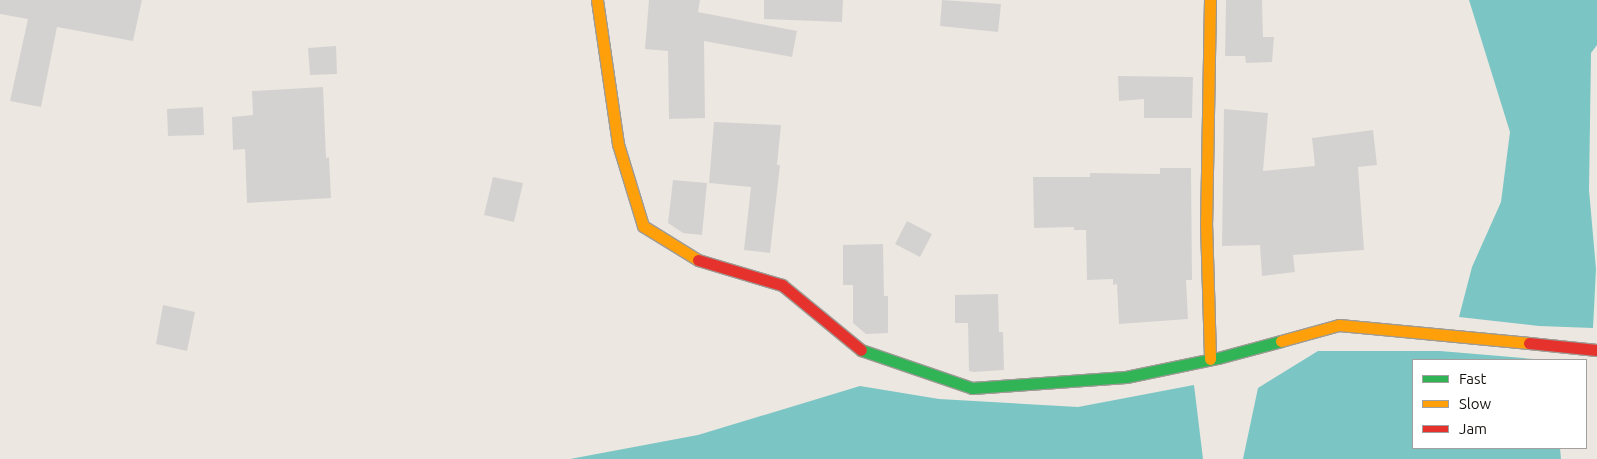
<!DOCTYPE html>
<style>
body{margin:0}
#map{position:relative;width:1597px;height:459px;overflow:hidden;background:#ece7e0;font-family:Ubuntu,sans-serif}
div>[style]{position:absolute}
.water>*{inset:0;background:#7bc5c5}
.building>*{inset:0;background:#d4d2d1}
.roads{filter:drop-shadow(1px 0 #9e9b96) drop-shadow(-1px 0 #9e9b96) drop-shadow(0 1px #9e9b96) drop-shadow(0 -1px #9e9b96)}
.fast>*{height:11px;margin:-5.5px;padding:0 5.5px;transform-origin:5.5px;border-radius:5.5px;background:#30b455}
.slow>*{height:11px;margin:-5.5px;padding:0 5.5px;transform-origin:5.5px;border-radius:5.5px;background:#ff9f0a}
.jam>*{height:11px;margin:-5.5px;padding:0 5.5px;transform-origin:5.5px;border-radius:5.5px;background:#e5322d}
span{translate:-50% -50%;white-space:nowrap;text-align:center;line-height:1.15;-webkit-text-stroke:4px #fff;paint-order:stroke}
.legend{position:absolute;left:1412px;top:359px;width:175px;height:90px;box-sizing:border-box;background:#fff;border:1px solid #a2a19f;margin:0;padding:6px 9px;list-style:none;font-size:15px;color:#16130f}
.legend li{display:flex;align-items:center;gap:10px;height:25px}
.legend b{width:25px;border:1px solid #a2a19f}
</style>
<div id="map">
<div class="water">
<i style="clip-path:polygon(1469px 0,1597px 0,1597px 45px,1591px 53px,1589px 190px,1596px 269px,1593px 328px,1539px 326px,1459px 317px,1472px 267px,1501px 202px,1510px 132px)"></i>
<i style="clip-path:polygon(1318px 351px,1440px 351px,1546px 360px,1413px 360px,1413px 448px,1560px 448px,1561px 459px,1243px 459px,1258px 388px)"></i>
<i style="clip-path:polygon(1194px 385px,1203px 459px,570px 459px,698px 435px,860px 386px,939px 399px,1078px 407px)"></i>
</div>
<div class="building">
<i style="clip-path:polygon(0 0,142px 0,133px 41px,57px 27px,41px 107px,10px 101px,28px 19px,0 14px)"></i>
<i style="clip-path:polygon(649px 0,700px 0,698px 12px,797px 31px,792px 57px,704px 41px,705px 118px,669px 119px,668px 51px,645px 49px)"></i>
<i style="clip-path:polygon(764px 0,843px 0,842px 22px,764px 19px)"></i>
<i style="clip-path:polygon(942px 0,1001px 4px,998px 32px,940px 26px)"></i>
<i style="clip-path:polygon(1226px 0,1262px 0,1263px 37px,1274px 37px,1272px 62px,1246px 63px,1245px 56px,1225px 56px)"></i>
<i style="clip-path:polygon(336px 46px,337px 74px,310px 75px,308px 48px)"></i>
<i style="clip-path:polygon(1118px 76px,1193px 77px,1192px 118px,1144px 118px,1144px 99px,1119px 101px)"></i>
<i style="clip-path:polygon(323px 87px,326px 158px,329px 157px,331px 198px,247px 203px,245px 149px,233px 150px,232px 117px,253px 115px,252px 91px)"></i>
<i style="clip-path:polygon(203px 107px,204px 135px,168px 136px,167px 109px)"></i>
<i style="clip-path:polygon(1224px 109px,1268px 113px,1263px 171px,1315px 166px,1312px 138px,1373px 130px,1377px 165px,1358px 167px,1364px 250px,1293px 255px,1295px 272px,1262px 276px,1260px 245px,1222px 246px)"></i>
<i style="clip-path:polygon(714px 122px,781px 125px,777px 165px,780px 165px,770px 253px,744px 250px,751px 187px,709px 183px)"></i>
<i style="clip-path:polygon(1160px 168px,1191px 168px,1192px 280px,1186px 280px,1188px 319px,1119px 324px,1117px 284px,1113px 285px,1113px 279px,1087px 280px,1086px 230px,1074px 230px,1074px 227px,1034px 228px,1033px 177px,1090px 177px,1090px 173px,1160px 174px)"></i>
<i style="clip-path:polygon(493px 177px,523px 183px,514px 222px,484px 215px)"></i>
<i style="clip-path:polygon(673px 180px,707px 183px,702px 235px,683px 233px,668px 223px)"></i>
<i style="clip-path:polygon(907px 221px,932px 234px,920px 257px,895px 244px)"></i>
<i style="clip-path:polygon(883px 244px,884px 296px,888px 296px,888px 333px,866px 334px,853px 323px,853px 285px,843px 285px,843px 245px)"></i>
<i style="clip-path:polygon(998px 294px,999px 332px,1003px 332px,1004px 370px,974px 372px,969px 371px,968px 323px,955px 323px,955px 295px)"></i>
<i style="clip-path:polygon(163px 305px,195px 312px,187px 351px,156px 344px)"></i>
</div>
<div class="roads">
<div class="fast">
<i style="left:861px;top:350px;width:117px;rotate:18.9deg"></i>
<i style="left:972px;top:388px;width:154px;rotate:-4.1deg"></i>
<i style="left:1126px;top:377px;width:94px;rotate:-11.7deg"></i>
<i style="left:1218px;top:358px;width:65px;rotate:-15.1deg"></i>
</div>
<div class="slow">
<i style="left:597px;top:0;width:146px;rotate:81.7deg"></i>
<i style="left:618px;top:144px;width:86px;rotate:73deg"></i>
<i style="left:643px;top:226px;width:65px;rotate:31.7deg"></i>
<i style="left:1210px;top:0;width:222px;rotate:91deg"></i>
<i style="left:1206px;top:222px;width:137px;rotate:88.3deg"></i>
<i style="left:1281px;top:341px;width:60px;rotate:-15.4deg"></i>
<i style="left:1339px;top:325px;width:191px;rotate:5.4deg"></i>
</div>
<div class="jam">
<i style="left:698px;top:260px;width:88px;rotate:16.6deg"></i>
<i style="left:782px;top:285px;width:102px;rotate:39.4deg"></i>
<i style="left:1529px;top:343px;width:68px;rotate:5.9deg"></i>
</div>
</div>
<ul class="legend">
<li><b style="height:6px;background:#30b455"></b>Fast</li>
<li><b style="height:6px;background:#ff9f0a"></b>Slow</li>
<li><b style="height:6px;background:#e5322d"></b>Jam</li>
</ul>
</div>
